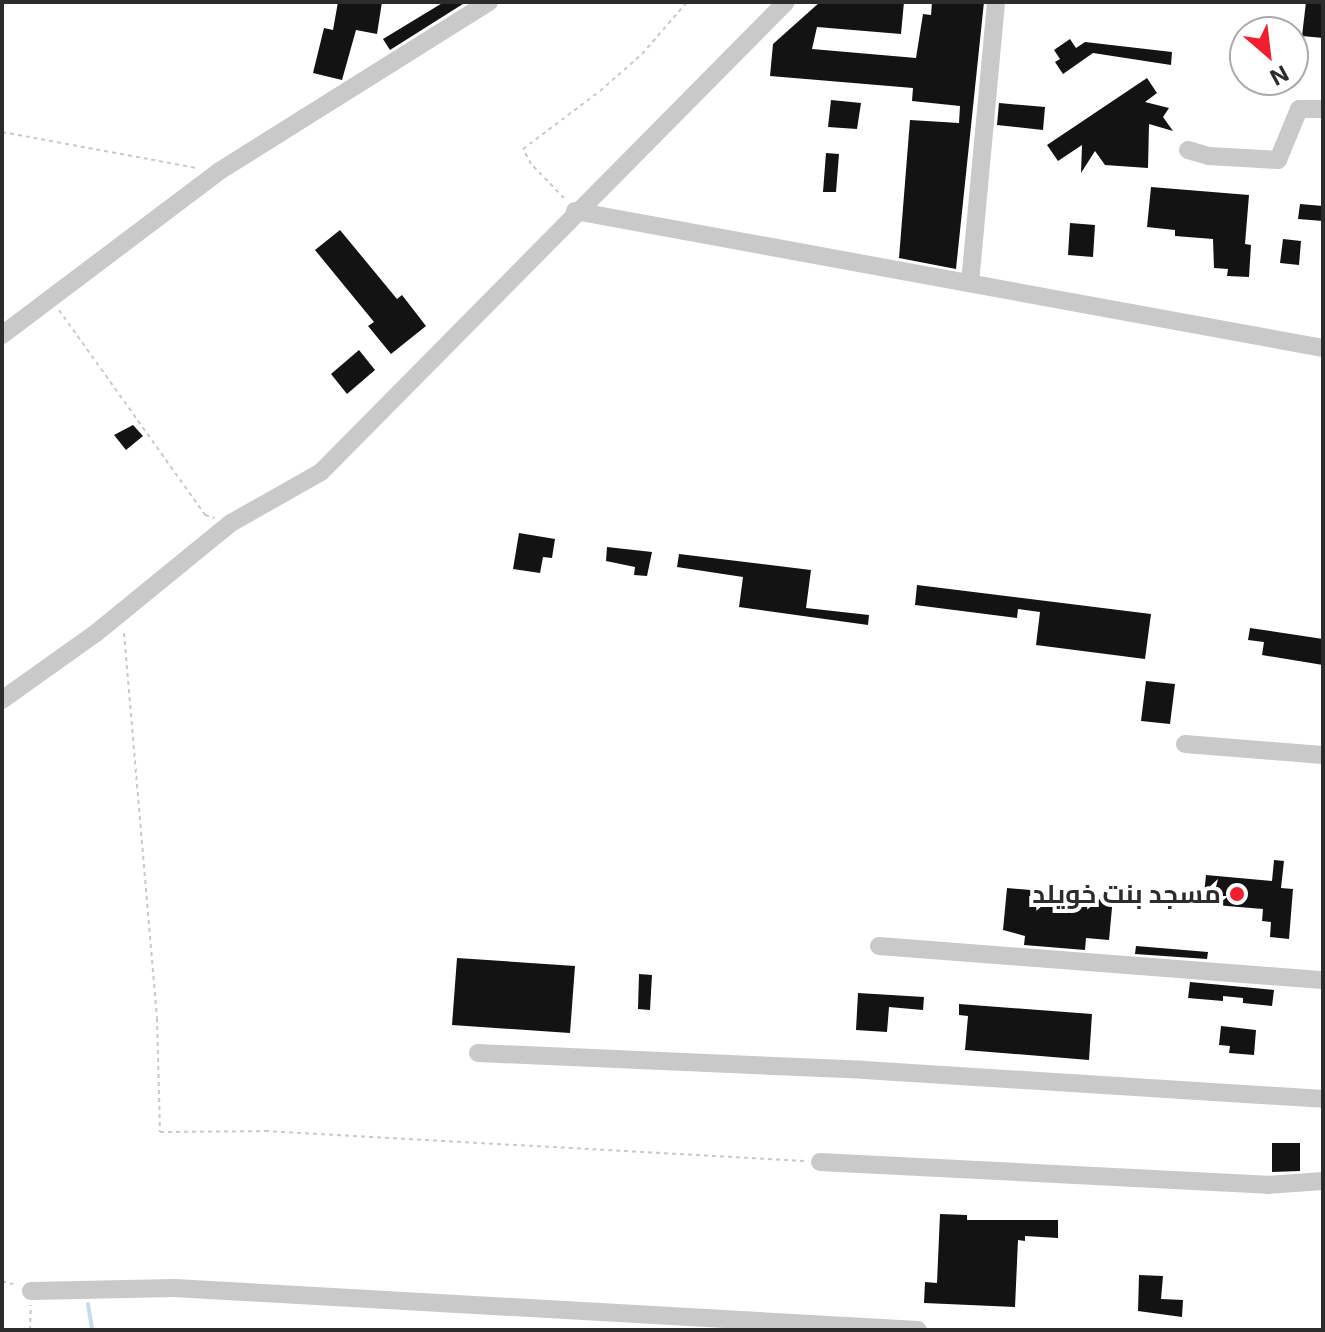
<!DOCTYPE html>
<meta charset="utf-8">
<style>
body{margin:0}
#map{position:relative;width:1325px;height:1332px;overflow:hidden;background:#fff;font-family:Inter,Cairo,sans-serif}
div>[style]{position:absolute}
.stream>*{height:4px;margin:-2px;padding:0 2px;transform-origin:2px;border-radius:2px;background:#c2dced}
.building>*{inset:0;background:#131313}
.path>*{height:2px;margin-top:-1px;transform-origin:0;background:repeating-linear-gradient(90deg,#c9c9c9 0 4px,transparent 0 8px)}
.minor>*{height:18px;margin:-9px;padding:0 9px;transform-origin:9px;border-radius:9px;background:#c9c9c9}
.dots>*{width:22px;height:22px;translate:-50% -50%;box-sizing:border-box;border:4px solid #fff;border-radius:50%}
span{translate:-50% -50%;white-space:nowrap;text-align:center;line-height:1.15;-webkit-text-stroke:8px #fff;paint-order:stroke}
.poi-label{font-size:26px;color:#2c2c2c;font-weight:700}
.right{translate:-100% -50%;text-align:right}
.frame{position:absolute;inset:0;border:4px solid #2c2c2c;pointer-events:none}
.north{position:absolute;left:1229px;top:16px;width:80px;height:80px;box-sizing:border-box;background:#fff;border:2px solid #ababab;border-radius:50%;rotate:152deg;font-size:22px;font-weight:700;line-height:32px;text-align:center;color:#2c2c2c}
.north::after{content:'';display:block;margin:auto;width:28px;height:36px;background:#f31e2d;clip-path:polygon(50% 0,100% 100%,50% 72%,0 100%)}
</style>
<div id="map">
<div class="stream">
<i style="left:88px;top:1304px;width:26px;rotate:81deg"></i>
</div>
<div class="building">
<i style="clip-path:polygon(338px 2px,382px 2px,377px 34px,356px 30px,342px 80px,313px 73px,324px 28px,333px 30px)"></i>
<i style="clip-path:polygon(444px 2px,466px 2px,390px 50px,383px 39px)"></i>
<i style="clip-path:polygon(820px 2px,904px 2px,901px 34px,817px 27px,812px 49px,916px 58px,923px 14px,931px 15px,932px 2px,984px 2px,956px 269px,899px 258px,910px 120px,959px 123px,960px 106px,912px 101px,913px 88px,770px 76px,773px 44px)"></i>
<i style="clip-path:polygon(1306px 2px,1323px 2px,1323px 38px,1302px 36px)"></i>
<i style="clip-path:polygon(1070px 39px,1076px 48px,1085px 42px,1172px 52px,1171px 65px,1093px 53px,1063px 74px,1055px 62px,1060px 59px,1054px 50px)"></i>
<i style="clip-path:polygon(1147px 78px,1157px 93px,1145px 102px,1169px 108px,1163px 117px,1173px 131px,1149px 124px,1148px 168px,1105px 165px,1095px 151px,1081px 173px,1082px 145px,1058px 161px,1047px 145px)"></i>
<i style="clip-path:polygon(831px 100px,861px 103px,857px 129px,828px 127px)"></i>
<i style="clip-path:polygon(999px 103px,1045px 107px,1043px 130px,997px 125px)"></i>
<i style="clip-path:polygon(826px 153px,839px 154px,836px 192px,823px 192px)"></i>
<i style="clip-path:polygon(1151px 187px,1249px 195px,1245px 244px,1251px 245px,1249px 277px,1227px 276px,1228px 269px,1214px 268px,1213px 239px,1175px 236px,1175px 230px,1147px 227px)"></i>
<i style="clip-path:polygon(1300px 204px,1323px 206px,1323px 221px,1298px 219px)"></i>
<i style="clip-path:polygon(1070px 223px,1095px 225px,1093px 257px,1068px 255px)"></i>
<i style="clip-path:polygon(340px 230px,397px 299px,402px 295px,426px 326px,391px 354px,368px 326px,374px 322px,315px 250px)"></i>
<i style="clip-path:polygon(1283px 239px,1301px 241px,1299px 265px,1280px 263px)"></i>
<i style="clip-path:polygon(359px 350px,375px 370px,347px 394px,331px 374px)"></i>
<i style="clip-path:polygon(133px 425px,143px 436px,126px 450px,114px 435px)"></i>
<i style="clip-path:polygon(519px 533px,555px 539px,552px 558px,543px 557px,540px 573px,513px 569px)"></i>
<i style="clip-path:polygon(607px 547px,652px 552px,647px 576px,634px 575px,635px 567px,606px 561px)"></i>
<i style="clip-path:polygon(679px 554px,811px 570px,806px 608px,869px 615px,868px 625px,739px 607px,743px 577px,677px 567px)"></i>
<i style="clip-path:polygon(917px 585px,1151px 614px,1145px 659px,1036px 645px,1040px 612px,1018px 609px,1017px 618px,915px 605px)"></i>
<i style="clip-path:polygon(1250px 628px,1323px 639px,1323px 665px,1262px 655px,1264px 642px,1248px 640px)"></i>
<i style="clip-path:polygon(1146px 681px,1175px 684px,1170px 724px,1141px 721px)"></i>
<i style="clip-path:polygon(1274px 860px,1284px 861px,1281px 888px,1293px 889px,1289px 939px,1270px 937px,1271px 922px,1262px 921px,1263px 909px,1203px 904px,1206px 875px,1272px 881px)"></i>
<i style="clip-path:polygon(1007px 888px,1113px 897px,1109px 940px,1086px 938px,1085px 950px,1024px 945px,1025px 936px,1003px 930px)"></i>
<i style="clip-path:polygon(1136px 946px,1208px 952px,1207px 959px,1135px 954px)"></i>
<i style="clip-path:polygon(457px 958px,575px 966px,570px 1033px,452px 1025px)"></i>
<i style="clip-path:polygon(639px 974px,652px 975px,650px 1010px,638px 1009px)"></i>
<i style="clip-path:polygon(1190px 982px,1274px 990px,1272px 1006px,1243px 1003px,1243px 998px,1223px 996px,1223px 1001px,1188px 998px)"></i>
<i style="clip-path:polygon(858px 993px,924px 997px,923px 1010px,889px 1007px,887px 1032px,856px 1030px)"></i>
<i style="clip-path:polygon(959px 1004px,1092px 1014px,1089px 1060px,965px 1050px,968px 1016px,959px 1015px)"></i>
<i style="clip-path:polygon(1221px 1026px,1256px 1030px,1254px 1055px,1229px 1053px,1230px 1046px,1219px 1045px)"></i>
<i style="clip-path:polygon(1272px 1143px,1300px 1143px,1300px 1171px,1272px 1172px)"></i>
<i style="clip-path:polygon(940px 1214px,967px 1215px,967px 1220px,1058px 1220px,1058px 1238px,1025px 1236px,1025px 1241px,1018px 1240px,1015px 1307px,924px 1303px,925px 1282px,937px 1283px)"></i>
<i style="clip-path:polygon(1139px 1275px,1163px 1276px,1161px 1299px,1183px 1300px,1182px 1317px,1138px 1311px)"></i>
</div>
<div class="path">
<i style="left:2px;top:132px;width:198px;rotate:10.5deg"></i>
<i style="left:564px;top:198px;width:47px;rotate:-134.1deg"></i>
<i style="left:531px;top:164px;width:17px;rotate:-118deg"></i>
<i style="left:523px;top:149px;width:96px;rotate:-37deg"></i>
<i style="left:600px;top:91px;width:56px;rotate:-41.4deg"></i>
<i style="left:642px;top:54px;width:69px;rotate:-49.1deg"></i>
<i style="left:59px;top:310px;width:252px;rotate:54.5deg"></i>
<i style="left:205px;top:515px;width:10px;rotate:17deg"></i>
<i style="left:124px;top:633px;width:386px;rotate:85.1deg"></i>
<i style="left:157px;top:1018px;width:114px;rotate:88.5deg"></i>
<i style="left:160px;top:1132px;width:105px;rotate:-0.5deg"></i>
<i style="left:265px;top:1131px;width:540px;rotate:3.19deg"></i>
<i style="left:2px;top:1281px;width:15px;rotate:16deg"></i>
<i style="left:30px;top:1330px;width:25px;rotate:-88deg"></i>
</div>
<div class="minor">
<i style="left:1188px;top:150px;width:22px;rotate:16deg"></i>
<i style="left:1209px;top:156px;width:69px;rotate:3.3deg"></i>
<i style="left:1278px;top:160px;width:55px;rotate:-67.6deg"></i>
<i style="left:1299px;top:109px;width:24px"></i>
<i style="left:575px;top:211px;width:760px;rotate:10.38deg"></i>
<i style="left:970px;top:283px;width:282px;rotate:-84.7deg"></i>
<i style="left:2px;top:335px;width:271px;rotate:-37deg"></i>
<i style="left:218px;top:172px;width:320px;rotate:-32.1deg"></i>
<i style="left:2px;top:700px;width:115px;rotate:-35.5deg"></i>
<i style="left:96px;top:633px;width:174px;rotate:-39.2deg"></i>
<i style="left:231px;top:523px;width:103px;rotate:-29.5deg"></i>
<i style="left:321px;top:472px;width:661px;rotate:-45.31deg"></i>
<i style="left:1185px;top:744px;width:138px;rotate:4.6deg"></i>
<i style="left:879px;top:946px;width:445px;rotate:4.4deg"></i>
<i style="left:478px;top:1053px;width:386px;rotate:2.5deg"></i>
<i style="left:864px;top:1070px;width:460px;rotate:3.6deg"></i>
<i style="left:820px;top:1162px;width:448px;rotate:2.9deg"></i>
<i style="left:1267px;top:1185px;width:56px;rotate:-4.1deg"></i>
<i style="left:31px;top:1291px;width:143px;rotate:-1.2deg"></i>
<i style="left:174px;top:1288px;width:745px;rotate:3.23deg"></i>
</div>
<div class="dots">
<i style="left:1237px;top:894px;background:#f31e2d"></i>
</div>
<div class="poi-label">
<span class="right" style="left:1221px;top:894px">مسجد بنت خويلد</span>
</div>
<div class="frame"></div>
<div class="north">N</div>
</div>
